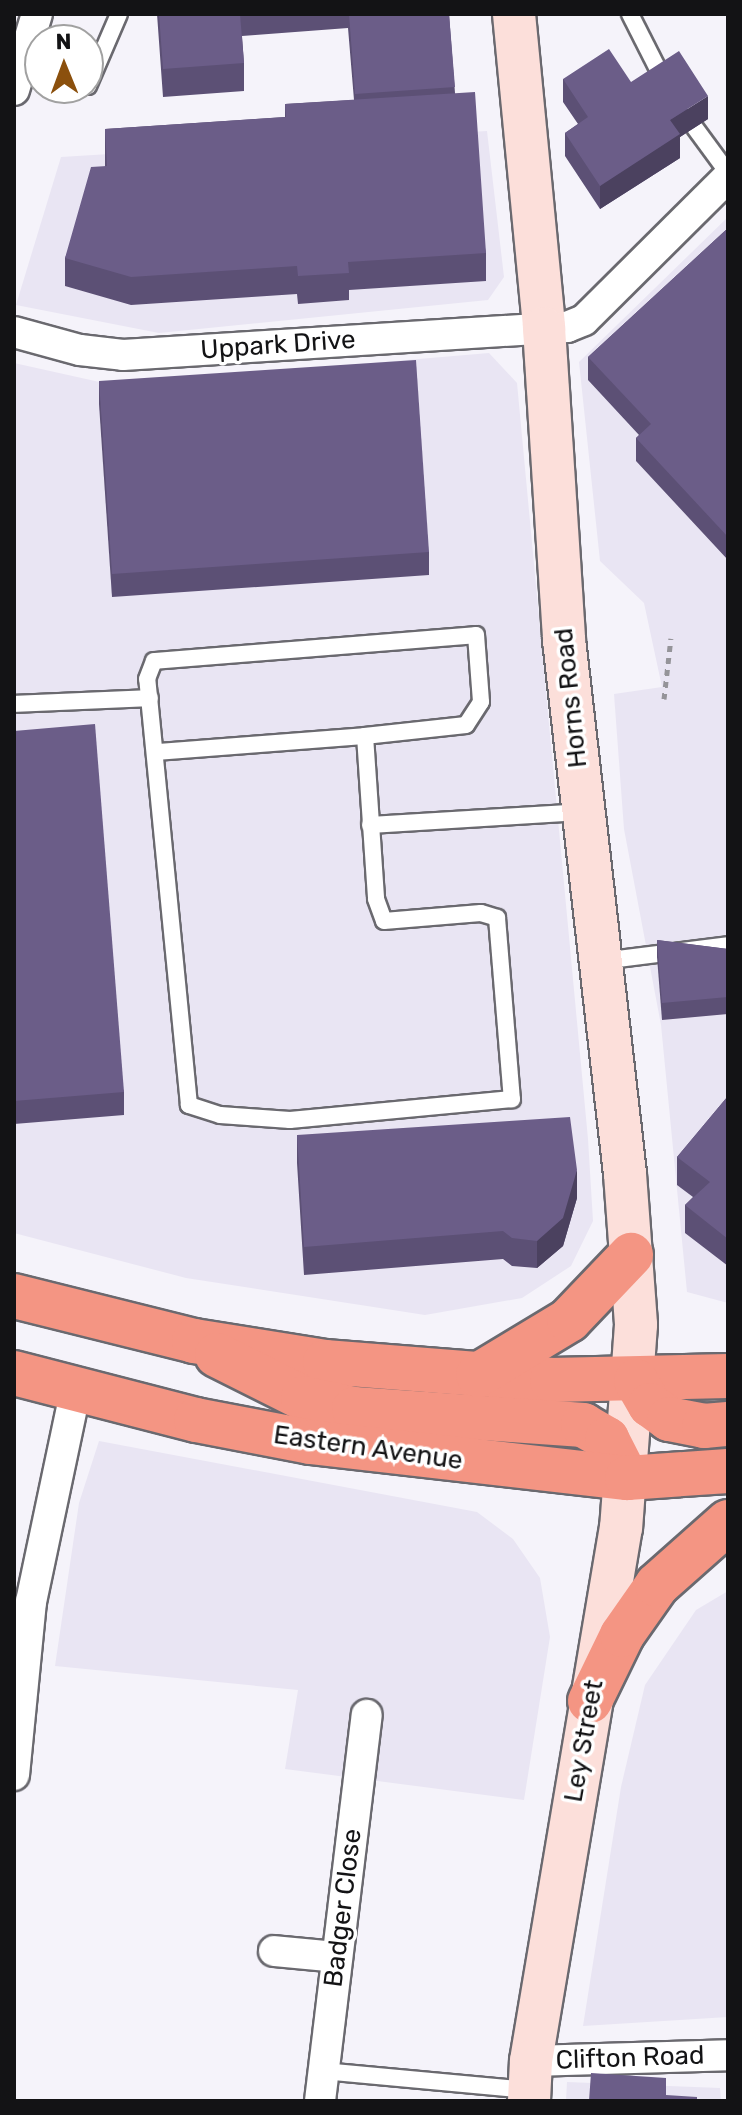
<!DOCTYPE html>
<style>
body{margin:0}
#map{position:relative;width:742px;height:2115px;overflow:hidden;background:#f5f3fa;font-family:Rubik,sans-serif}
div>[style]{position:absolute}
.built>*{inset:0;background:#e9e5f3}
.path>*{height:5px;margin-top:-2.5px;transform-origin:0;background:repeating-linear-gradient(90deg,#959499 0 6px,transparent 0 12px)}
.roads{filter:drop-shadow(2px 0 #6a696f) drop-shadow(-2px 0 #6a696f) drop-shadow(0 2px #6a696f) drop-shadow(0 -2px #6a696f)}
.lane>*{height:16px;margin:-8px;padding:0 8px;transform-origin:8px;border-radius:8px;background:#fff}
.street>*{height:30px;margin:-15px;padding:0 15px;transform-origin:15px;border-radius:15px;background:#fff}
.secondary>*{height:42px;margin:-21px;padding:0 21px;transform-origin:21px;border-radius:21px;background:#fcdfda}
.highway>*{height:44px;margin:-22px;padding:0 22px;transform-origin:22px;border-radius:22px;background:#f49583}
.wall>*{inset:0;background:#5c5075}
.shaded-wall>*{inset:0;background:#4b415f}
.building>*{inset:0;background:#6b5d88}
span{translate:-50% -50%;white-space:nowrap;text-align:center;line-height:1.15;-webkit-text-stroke:7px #fff;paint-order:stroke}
.street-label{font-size:26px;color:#131315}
.frame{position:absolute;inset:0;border:16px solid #131315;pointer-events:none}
.north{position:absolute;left:24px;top:24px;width:80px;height:80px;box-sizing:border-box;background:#fff;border:2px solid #a1a1a1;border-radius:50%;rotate:359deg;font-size:22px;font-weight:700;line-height:32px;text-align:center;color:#131315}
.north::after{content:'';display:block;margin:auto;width:28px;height:36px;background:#8b500d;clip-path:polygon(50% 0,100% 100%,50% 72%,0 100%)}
</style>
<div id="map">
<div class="built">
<i style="clip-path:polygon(487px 131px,504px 277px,488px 300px,159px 333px,16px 305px,61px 157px)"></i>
<i style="clip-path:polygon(728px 217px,728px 1303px,687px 1292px,661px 1025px,624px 829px,614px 694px,662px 687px,644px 603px,600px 561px,579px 362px)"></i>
<i style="clip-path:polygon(489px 353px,517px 383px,588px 1139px,593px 1221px,571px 1266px,522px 1298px,425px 1315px,186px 1278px,14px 1233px,14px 363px,113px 385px)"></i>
<i style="clip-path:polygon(99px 1441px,477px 1512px,513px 1539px,540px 1578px,550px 1637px,524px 1800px,285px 1769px,298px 1690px,55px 1666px,79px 1503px)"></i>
<i style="clip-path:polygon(728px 1591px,728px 2017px,583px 2026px,621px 1787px,645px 1685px,696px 1610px)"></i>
<i style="clip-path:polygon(567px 2082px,720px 2088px,721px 2101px,566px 2101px)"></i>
</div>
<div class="path">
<i style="left:664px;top:699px;width:61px;rotate:-83.5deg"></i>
</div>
<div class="roads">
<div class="lane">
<i style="left:630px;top:14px;width:77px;rotate:63.1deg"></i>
<i style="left:88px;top:86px;width:78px;rotate:-66.7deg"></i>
<i style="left:695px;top:128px;width:56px;rotate:53.7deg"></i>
<i style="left:14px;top:704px;width:136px;rotate:-2.5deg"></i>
<i style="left:157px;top:752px;width:209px;rotate:-4.4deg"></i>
<i style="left:365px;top:736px;width:163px;rotate:86.1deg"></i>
<i style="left:376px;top:899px;width:23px;rotate:70deg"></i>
<i style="left:384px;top:921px;width:97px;rotate:-4.7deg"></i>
<i style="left:481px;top:913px;width:17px;rotate:17deg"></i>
<i style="left:497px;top:918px;width:182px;rotate:85.3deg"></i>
<i style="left:512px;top:1099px;width:223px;rotate:174.6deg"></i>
<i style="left:290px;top:1120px;width:70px;rotate:-175.9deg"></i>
<i style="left:220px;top:1115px;width:33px;rotate:-162deg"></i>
<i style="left:189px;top:1105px;width:428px;rotate:-95.6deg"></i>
<i style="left:147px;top:679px;width:19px;rotate:-69deg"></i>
<i style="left:154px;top:661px;width:323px;rotate:-4.6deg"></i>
<i style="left:476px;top:635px;width:67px;rotate:85.7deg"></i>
<i style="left:481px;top:702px;width:27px;rotate:123deg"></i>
<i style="left:466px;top:725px;width:102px;rotate:173.8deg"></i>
<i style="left:370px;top:825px;width:211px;rotate:-3.5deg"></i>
<i style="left:602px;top:961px;width:127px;rotate:-7.2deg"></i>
<i style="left:323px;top:2071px;width:206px;rotate:5.3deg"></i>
</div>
<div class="street">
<i style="left:14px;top:90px;width:79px;rotate:-73.2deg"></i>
<i style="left:14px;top:332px;width:68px;rotate:15.3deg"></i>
<i style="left:80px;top:350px;width:43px;rotate:6.6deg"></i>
<i style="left:123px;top:355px;width:445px;rotate:-3.6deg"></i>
<i style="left:567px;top:327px;width:18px;rotate:-22deg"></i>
<i style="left:584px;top:320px;width:203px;rotate:-44.8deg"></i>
<i style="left:14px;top:1775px;width:174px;rotate:-84.4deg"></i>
<i style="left:31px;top:1602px;width:218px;rotate:-78.1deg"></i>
<i style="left:274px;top:1951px;width:63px;rotate:5.4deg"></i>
<i style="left:531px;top:2061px;width:197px;rotate:-1.7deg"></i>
<i style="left:320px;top:2101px;width:389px;rotate:-83.1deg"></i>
</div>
<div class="secondary">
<i style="left:514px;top:14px;width:315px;rotate:84.5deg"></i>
<i style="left:544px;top:328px;width:313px;rotate:86.3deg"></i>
<i style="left:564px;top:640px;width:537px;rotate:83.48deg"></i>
<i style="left:625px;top:1174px;width:151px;rotate:85.8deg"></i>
<i style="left:636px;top:1325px;width:203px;rotate:94.2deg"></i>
<i style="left:621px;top:1527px;width:542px;rotate:99.57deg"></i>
<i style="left:531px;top:2061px;width:40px;rotate:92.9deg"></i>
</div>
<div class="highway">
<i style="left:14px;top:1296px;width:186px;rotate:14deg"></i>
<i style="left:194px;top:1341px;width:133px;rotate:9.1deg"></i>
<i style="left:325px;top:1362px;width:228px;rotate:4.5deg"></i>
<i style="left:552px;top:1380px;width:176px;rotate:-1.3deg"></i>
<i style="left:217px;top:1355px;width:96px;rotate:26.6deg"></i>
<i style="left:303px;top:1398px;width:52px;rotate:12.2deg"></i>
<i style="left:354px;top:1409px;width:230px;rotate:4deg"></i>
<i style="left:583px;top:1425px;width:28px;rotate:30deg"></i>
<i style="left:607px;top:1439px;width:44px;rotate:62.9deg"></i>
<i style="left:14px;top:1373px;width:188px;rotate:14.5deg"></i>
<i style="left:196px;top:1420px;width:116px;rotate:10.9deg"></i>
<i style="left:310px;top:1442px;width:319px;rotate:6.5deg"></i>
<i style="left:627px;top:1478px;width:101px;rotate:-4deg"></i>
<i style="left:478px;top:1375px;width:106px;rotate:-31.1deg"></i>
<i style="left:569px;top:1320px;width:90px;rotate:-46.4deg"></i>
<i style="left:636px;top:1381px;width:28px;rotate:60deg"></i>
<i style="left:650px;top:1405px;width:24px;rotate:36deg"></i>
<i style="left:669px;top:1419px;width:36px;rotate:11deg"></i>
<i style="left:704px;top:1426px;width:24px;rotate:-5deg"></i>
<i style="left:590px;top:1701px;width:73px;rotate:-64.1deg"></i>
<i style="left:622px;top:1635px;width:61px;rotate:-55deg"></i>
<i style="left:657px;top:1585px;width:95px;rotate:-41.6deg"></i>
</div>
</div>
<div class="wall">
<i style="clip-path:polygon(157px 14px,449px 14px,455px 93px,486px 253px,486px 281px,349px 290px,349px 300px,298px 304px,297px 294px,131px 305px,65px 286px,65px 258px,105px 166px,105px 129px,285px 117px,285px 104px,354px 100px,348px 28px,242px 36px,244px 63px,244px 91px,163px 97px)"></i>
<i style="clip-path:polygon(563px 79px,631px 82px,708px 119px,680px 137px,680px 158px,600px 209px,565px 156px,565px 133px,578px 124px,563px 102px)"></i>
<i style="clip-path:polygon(728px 228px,728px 560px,636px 461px,636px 438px,639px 435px,588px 380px,588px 357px)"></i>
<i style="clip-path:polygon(99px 381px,429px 552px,429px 575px,112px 597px,99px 404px)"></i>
<i style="clip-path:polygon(14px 731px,124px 1092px,124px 1115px,14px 1124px)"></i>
<i style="clip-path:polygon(657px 940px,728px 949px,728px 1014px,662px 1020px,657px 957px)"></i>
<i style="clip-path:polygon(728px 1096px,728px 1266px,685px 1233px,685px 1205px,693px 1197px,677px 1185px,677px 1157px)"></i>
<i style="clip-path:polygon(297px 1135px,577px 1198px,563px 1246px,537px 1268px,512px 1266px,503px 1259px,304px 1275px,297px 1163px)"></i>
</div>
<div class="shaded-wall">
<i style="clip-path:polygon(708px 96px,708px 119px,680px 137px,680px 158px,600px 209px,600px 186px,670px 120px)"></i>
<i style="clip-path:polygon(577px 1170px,577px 1198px,563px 1246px,537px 1268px,537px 1241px)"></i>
</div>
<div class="building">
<i style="clip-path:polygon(159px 14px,240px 14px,244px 63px,163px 69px)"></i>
<i style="clip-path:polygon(349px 14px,449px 14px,455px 87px,355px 94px)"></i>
<i style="clip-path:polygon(609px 49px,631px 82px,679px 51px,708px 96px,670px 120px,680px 134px,600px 186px,565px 133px,588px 117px,563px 79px)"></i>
<i style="clip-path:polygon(475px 92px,486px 253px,348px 262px,349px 273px,298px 276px,297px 266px,131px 277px,65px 258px,91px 167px,107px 166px,105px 129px,286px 117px,285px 104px)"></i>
<i style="clip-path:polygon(728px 228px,728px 537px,636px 438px,651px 424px,588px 357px)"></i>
<i style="clip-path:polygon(416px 360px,429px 552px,112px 574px,99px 381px)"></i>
<i style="clip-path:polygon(95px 724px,124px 1092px,14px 1101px,14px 731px)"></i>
<i style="clip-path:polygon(657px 940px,728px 949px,728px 997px,662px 1003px)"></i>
<i style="clip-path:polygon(728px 1096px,728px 1239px,685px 1205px,710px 1182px,677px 1157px)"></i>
<i style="clip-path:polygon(570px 1117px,577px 1170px,563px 1218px,537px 1241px,512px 1238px,503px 1231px,304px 1247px,297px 1135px)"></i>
<i style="clip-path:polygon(591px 2073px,666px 2078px,666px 2095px,697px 2097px,697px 2101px,589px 2101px)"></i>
</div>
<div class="street-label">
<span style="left:278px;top:345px;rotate:-4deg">Uppark Drive</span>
<span style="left:571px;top:698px;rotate:-96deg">Horns Road</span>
<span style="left:368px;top:1448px;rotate:8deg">Eastern Avenue</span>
<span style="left:584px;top:1741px;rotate:-80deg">Ley Street</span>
<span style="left:343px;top:1908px;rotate:-83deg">Badger Close</span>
<span style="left:630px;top:2058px;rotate:-2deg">Clifton Road</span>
</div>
<div class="frame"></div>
<div class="north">N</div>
</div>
